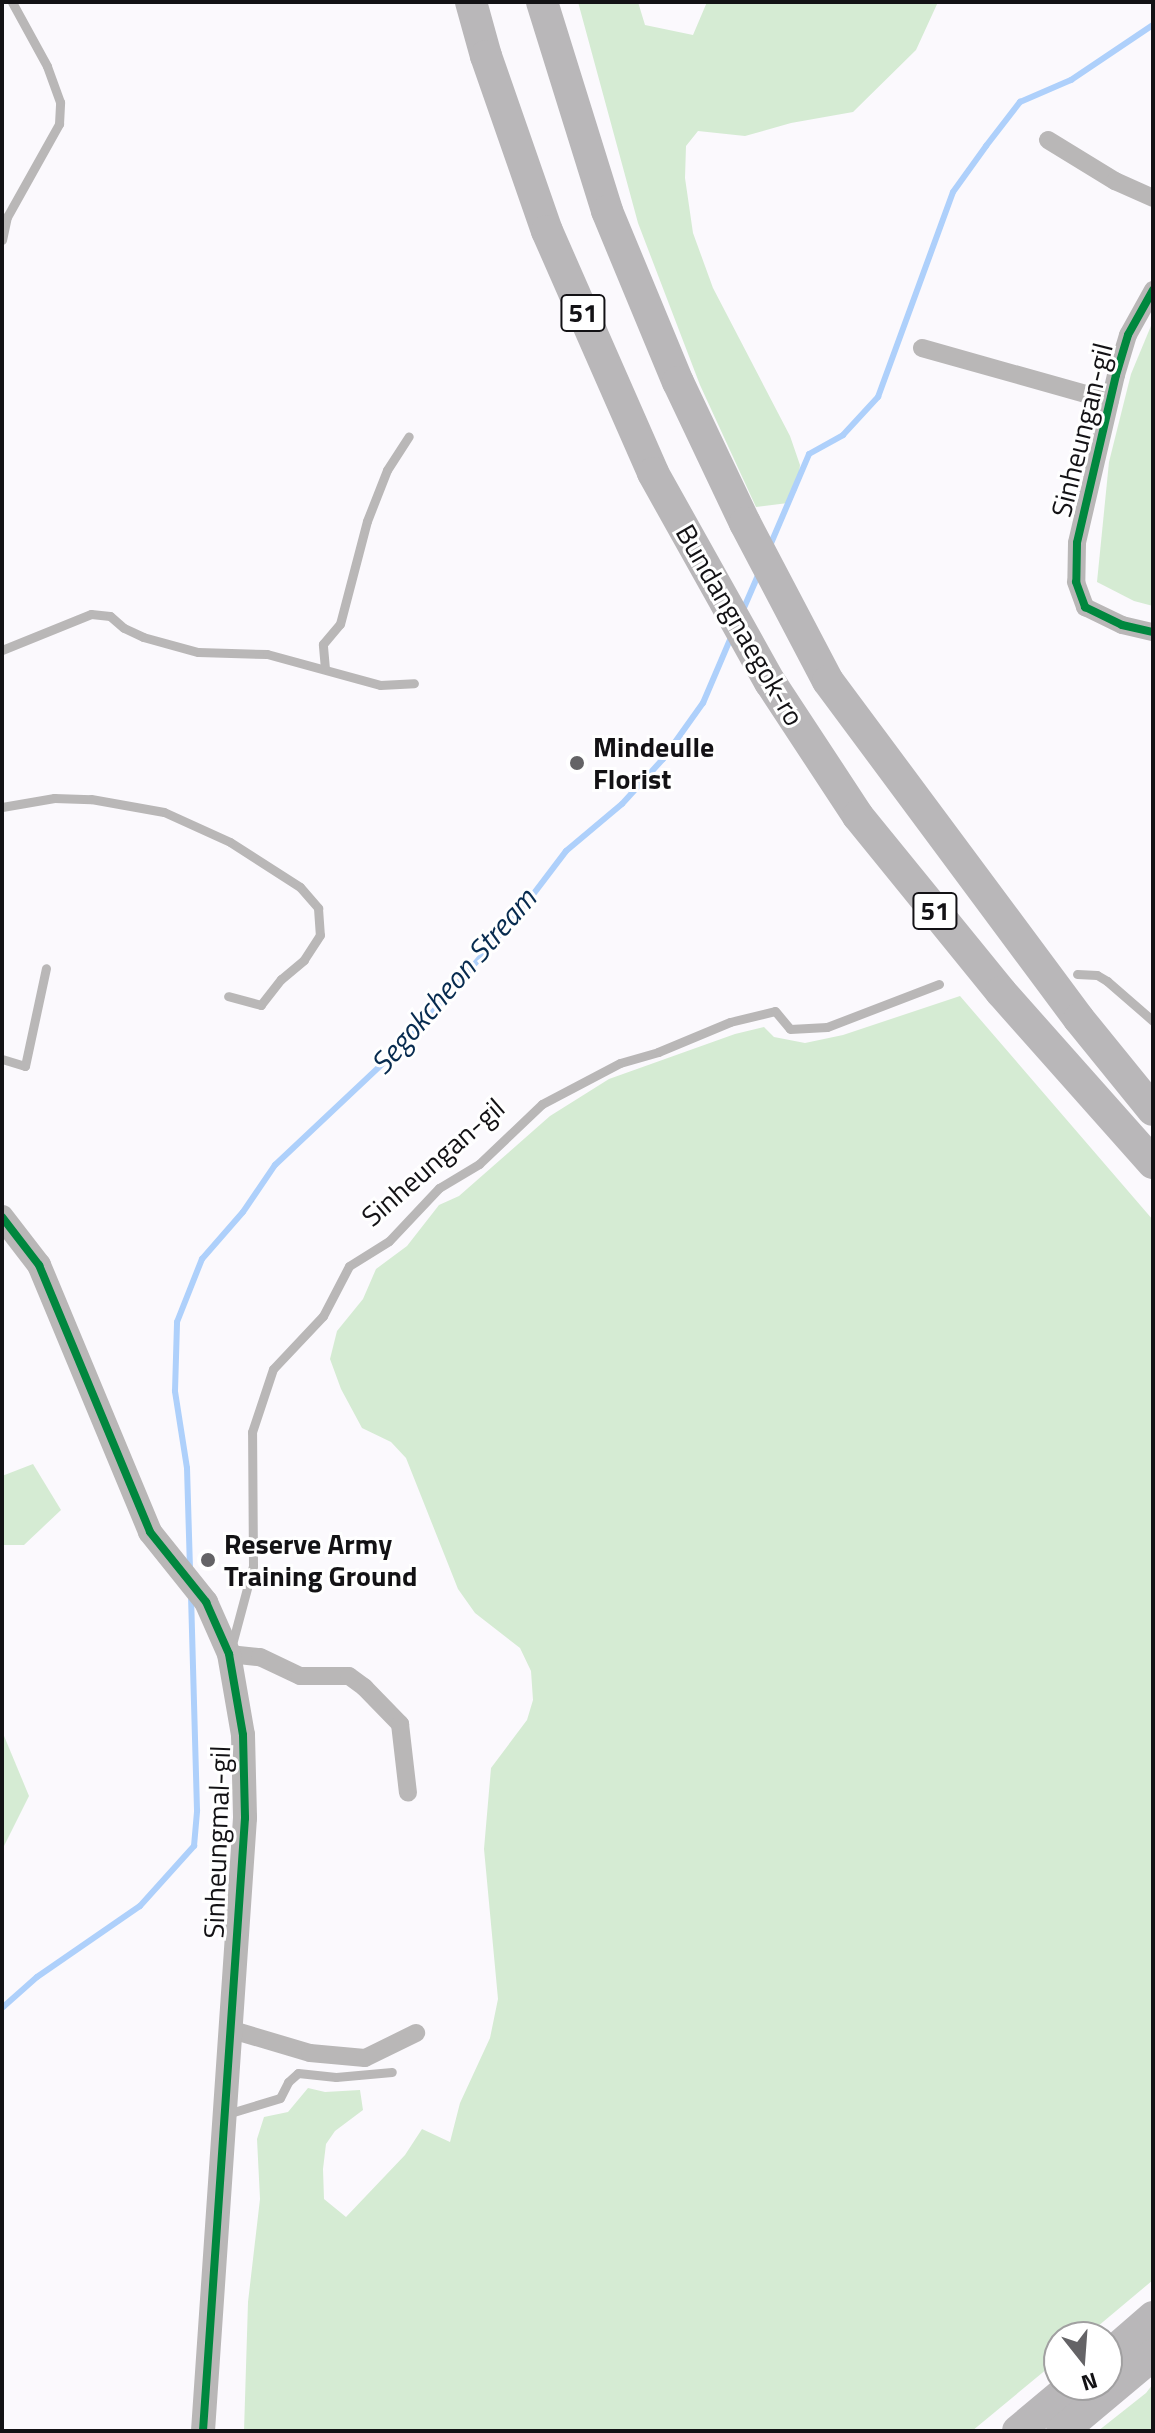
<!DOCTYPE html>
<style>
body{margin:0}
#map{position:relative;width:1155px;height:2433px;overflow:hidden;background:#fbf9fd;font-family:"Titillium Web",sans-serif}
div>[style]{position:absolute}
.green>*{inset:0;background:#d5ebd3}
.stream>*{height:6px;margin:-3px;padding:0 3px;transform-origin:3px;border-radius:3px;background:#aed0fb}
.service>*{height:9px;margin:-4.5px;padding:0 4.5px;transform-origin:4.5px;border-radius:4.5px;background:#b9b7b7}
.minor>*{height:18px;margin:-9px;padding:0 9px;transform-origin:9px;border-radius:9px;background:#b9b7b7}
.tertiary>*{height:24px;margin:-12px;padding:0 12px;transform-origin:12px;border-radius:12px;background:#b9b7b7}
.trunk>*{height:32px;margin:-16px;padding:0 16px;transform-origin:16px;border-radius:16px;background:#b9b7b9}
.cycleway>*{height:8px;margin:-4px;padding:0 4px;transform-origin:4px;border-radius:4px;background:#00873e}
.dots>*{width:22px;height:22px;translate:-50% -50%;box-sizing:border-box;border:4px solid #fff;border-radius:50%}
span{translate:-50% -50%;white-space:nowrap;text-align:center;line-height:1.15;-webkit-text-stroke:6px #fff;paint-order:stroke}
.shield-label span{padding:2px 6px;background:#fff;border:2px solid;border-radius:6px;-webkit-text-stroke-width:0}
.shield-label{font-size:26px;color:#131215;font-weight:700}
.street-label{font-size:28px;color:#131215}
.poi-label{font-size:28px;color:#131215;font-weight:700}
.left{translate:0 -50%;text-align:left}
.water-label{font-size:30px;color:#072b4f;font-style:italic}
.frame{position:absolute;inset:0;border:4px solid #131215;pointer-events:none}
.north{position:absolute;left:1043px;top:2321px;width:80px;height:80px;box-sizing:border-box;background:#fff;border:2px solid #a1a0a1;border-radius:50%;rotate:163deg;font-size:22px;font-weight:700;line-height:32px;text-align:center;color:#131215}
.north::after{content:'';display:block;margin:auto;width:28px;height:36px;background:#646366;clip-path:polygon(50% 0,100% 100%,50% 72%,0 100%)}
</style>
<div id="map">
<div class="green">
<i style="clip-path:polygon(578px 2px,638px 2px,645px 25px,693px 35px,707px 2px,938px 2px,916px 50px,853px 112px,791px 123px,745px 136px,698px 131px,686px 146px,685px 178px,693px 233px,713px 288px,790px 436px,800px 465px,797px 490px,788px 503px,756px 507px,700px 385px,638px 223px)"></i>
<i style="clip-path:polygon(1153px 321px,1153px 606px,1134px 601px,1097px 582px,1109px 462px,1131px 374px)"></i>
<i style="clip-path:polygon(960px 996px,1153px 1220px,1153px 2280px,1085px 2337px,1059px 2337px,1059px 2359px,972px 2431px,244px 2431px,248px 2302px,260px 2199px,257px 2139px,264px 2117px,288px 2112px,308px 2088px,325px 2092px,360px 2090px,363px 2110px,335px 2131px,326px 2144px,323px 2169px,324px 2199px,346px 2217px,405px 2155px,422px 2129px,450px 2142px,460px 2103px,490px 2038px,498px 1999px,484px 1849px,491px 1768px,527px 1720px,533px 1700px,531px 1671px,520px 1648px,475px 1613px,458px 1589px,406px 1458px,391px 1442px,362px 1428px,341px 1389px,330px 1359px,337px 1331px,363px 1299px,376px 1269px,407px 1246px,439px 1205px,459px 1196px,550px 1116px,609px 1079px,735px 1034px,764px 1027px,774px 1037px,805px 1043px,843px 1035px)"></i>
<i style="clip-path:polygon(33px 1464px,61px 1510px,24px 1545px,2px 1545px,2px 1476px)"></i>
<i style="clip-path:polygon(2px 1731px,29px 1796px,2px 1850px)"></i>
<i style="clip-path:polygon(1153px 2384px,1153px 2431px,1098px 2431px,1146px 2393px)"></i>
</div>
<div class="stream">
<i style="left:769px;top:548px;width:102px;rotate:-66.9deg"></i>
<i style="left:809px;top:454px;width:39px;rotate:-29deg"></i>
<i style="left:843px;top:435px;width:52px;rotate:-47.4deg"></i>
<i style="left:878px;top:397px;width:218px;rotate:-69.9deg"></i>
<i style="left:953px;top:192px;width:57px;rotate:-54.3deg"></i>
<i style="left:986px;top:146px;width:56px;rotate:-52.3deg"></i>
<i style="left:1020px;top:102px;width:56px;rotate:-23.3deg"></i>
<i style="left:1071px;top:80px;width:99px;rotate:-33.9deg"></i>
<i style="left:743px;top:610px;width:40px;rotate:-66.6deg"></i>
<i style="left:190px;top:1569px;width:101px;rotate:-91.7deg"></i>
<i style="left:187px;top:1468px;width:78px;rotate:-98.9deg"></i>
<i style="left:175px;top:1391px;width:69px;rotate:-88.3deg"></i>
<i style="left:177px;top:1322px;width:68px;rotate:-68.4deg"></i>
<i style="left:202px;top:1259px;width:62px;rotate:-48.9deg"></i>
<i style="left:243px;top:1212px;width:57px;rotate:-55.8deg"></i>
<i style="left:275px;top:1165px;width:188px;rotate:-43.3deg"></i>
<i style="left:412px;top:1036px;width:163px;rotate:-49deg"></i>
<i style="left:519px;top:913px;width:78px;rotate:-52.8deg"></i>
<i style="left:566px;top:851px;width:73px;rotate:-40deg"></i>
<i style="left:622px;top:804px;width:61px;rotate:-47.7deg"></i>
<i style="left:663px;top:759px;width:69px;rotate:-54.5deg"></i>
<i style="left:703px;top:703px;width:74px;rotate:-66.9deg"></i>
<i style="left:2px;top:2008px;width:47px;rotate:-41.5deg"></i>
<i style="left:37px;top:1977px;width:125px;rotate:-34.6deg"></i>
<i style="left:140px;top:1906px;width:81px;rotate:-48deg"></i>
<i style="left:194px;top:1846px;width:36px;rotate:-85deg"></i>
<i style="left:197px;top:1810px;width:213px;rotate:-91.6deg"></i>
</div>
<div class="service">
<i style="left:2px;top:240px;width:24px;rotate:-78deg"></i>
<i style="left:7px;top:217px;width:107px;rotate:-60.8deg"></i>
<i style="left:59px;top:124px;width:22px;rotate:-87deg"></i>
<i style="left:60px;top:102px;width:38px;rotate:-110deg"></i>
<i style="left:47px;top:66px;width:73px;rotate:-118.7deg"></i>
<i style="left:2px;top:650px;width:96px;rotate:-22deg"></i>
<i style="left:91px;top:614px;width:19px;rotate:6deg"></i>
<i style="left:110px;top:616px;width:18px;rotate:41deg"></i>
<i style="left:124px;top:628px;width:21px;rotate:25deg"></i>
<i style="left:143px;top:637px;width:57px;rotate:15.3deg"></i>
<i style="left:198px;top:652px;width:69px;rotate:1.7deg"></i>
<i style="left:267px;top:654px;width:117px;rotate:15.3deg"></i>
<i style="left:380px;top:685px;width:34px;rotate:-3deg"></i>
<i style="left:325px;top:669px;width:25px;rotate:-95deg"></i>
<i style="left:323px;top:644px;width:26px;rotate:-50deg"></i>
<i style="left:340px;top:624px;width:106px;rotate:-75.3deg"></i>
<i style="left:367px;top:521px;width:55px;rotate:-68.6deg"></i>
<i style="left:387px;top:470px;width:40px;rotate:-57.1deg"></i>
<i style="left:2px;top:807px;width:53px;rotate:-9.8deg"></i>
<i style="left:54px;top:798px;width:37px;rotate:2deg"></i>
<i style="left:91px;top:799px;width:74px;rotate:10.1deg"></i>
<i style="left:164px;top:812px;width:72px;rotate:24.4deg"></i>
<i style="left:230px;top:842px;width:83px;rotate:32.7deg"></i>
<i style="left:300px;top:887px;width:28px;rotate:49deg"></i>
<i style="left:318px;top:908px;width:27px;rotate:86deg"></i>
<i style="left:320px;top:935px;width:30px;rotate:123deg"></i>
<i style="left:304px;top:960px;width:30px;rotate:140deg"></i>
<i style="left:281px;top:979px;width:33px;rotate:128deg"></i>
<i style="left:261px;top:1005px;width:34px;rotate:-165deg"></i>
<i style="left:1077px;top:974px;width:20px;rotate:3deg"></i>
<i style="left:1097px;top:975px;width:12px;rotate:31deg"></i>
<i style="left:1107px;top:981px;width:61px;rotate:41deg"></i>
<i style="left:2px;top:1059px;width:24px;rotate:17deg"></i>
<i style="left:25px;top:1066px;width:100px;rotate:-77.9deg"></i>
<i style="left:231px;top:1648px;width:85px;rotate:-75deg"></i>
<i style="left:253px;top:1566px;width:134px;rotate:-90.4deg"></i>
<i style="left:252px;top:1432px;width:66px;rotate:-71.6deg"></i>
<i style="left:273px;top:1369px;width:73px;rotate:-46.7deg"></i>
<i style="left:323px;top:1316px;width:56px;rotate:-62.5deg"></i>
<i style="left:349px;top:1266px;width:47px;rotate:-32deg"></i>
<i style="left:389px;top:1241px;width:73px;rotate:-46.7deg"></i>
<i style="left:439px;top:1188px;width:47px;rotate:-31deg"></i>
<i style="left:479px;top:1164px;width:87px;rotate:-43.6deg"></i>
<i style="left:542px;top:1104px;width:88px;rotate:-27.7deg"></i>
<i style="left:620px;top:1063px;width:40px;rotate:-16deg"></i>
<i style="left:658px;top:1052px;width:78px;rotate:-22.6deg"></i>
<i style="left:730px;top:1022px;width:46px;rotate:-13.7deg"></i>
<i style="left:775px;top:1011px;width:23px;rotate:50deg"></i>
<i style="left:790px;top:1029px;width:37px;rotate:-3deg"></i>
<i style="left:827px;top:1027px;width:120px;rotate:-21deg"></i>
<i style="left:227px;top:2114px;width:55px;rotate:-16.8deg"></i>
<i style="left:280px;top:2098px;width:18px;rotate:-63deg"></i>
<i style="left:288px;top:2082px;width:13px;rotate:-42deg"></i>
<i style="left:298px;top:2073px;width:38px;rotate:6deg"></i>
<i style="left:336px;top:2077px;width:56px;rotate:-5.1deg"></i>
</div>
<div class="minor">
<i style="left:1048px;top:140px;width:79px;rotate:31.5deg"></i>
<i style="left:1115px;top:181px;width:42px;rotate:24.1deg"></i>
<i style="left:1153px;top:290px;width:51px;rotate:119.1deg"></i>
<i style="left:1128px;top:335px;width:42px;rotate:106.7deg"></i>
<i style="left:1116px;top:375px;width:172px;rotate:103.1deg"></i>
<i style="left:1077px;top:543px;width:39px;rotate:91deg"></i>
<i style="left:1076px;top:582px;width:27px;rotate:70deg"></i>
<i style="left:1085px;top:607px;width:41px;rotate:25.9deg"></i>
<i style="left:1122px;top:625px;width:32px;rotate:13deg"></i>
<i style="left:922px;top:348px;width:195px;rotate:15.7deg"></i>
<i style="left:229px;top:1654px;width:31px;rotate:6deg"></i>
<i style="left:260px;top:1657px;width:44px;rotate:25.4deg"></i>
<i style="left:300px;top:1676px;width:49px"></i>
<i style="left:349px;top:1676px;width:19px;rotate:36deg"></i>
<i style="left:364px;top:1687px;width:52px;rotate:45.8deg"></i>
<i style="left:400px;top:1724px;width:69px;rotate:83.4deg"></i>
<i style="left:229px;top:2029px;width:84px;rotate:16.5deg"></i>
<i style="left:310px;top:2053px;width:55px;rotate:5.2deg"></i>
<i style="left:365px;top:2058px;width:57px;rotate:-26.1deg"></i>
</div>
<div class="tertiary">
<i style="left:2px;top:1217px;width:61px;rotate:52.4deg"></i>
<i style="left:39px;top:1265px;width:289px;rotate:67.4deg"></i>
<i style="left:150px;top:1532px;width:90px;rotate:51.3deg"></i>
<i style="left:206px;top:1602px;width:57px;rotate:66.1deg"></i>
<i style="left:229px;top:1654px;width:82px;rotate:80.2deg"></i>
<i style="left:243px;top:1735px;width:83px;rotate:88.6deg"></i>
<i style="left:245px;top:1818px;width:614px;rotate:93.92deg"></i>
</div>
<div class="trunk">
<i style="left:471px;top:2px;width:56px;rotate:74.5deg"></i>
<i style="left:486px;top:56px;width:185px;rotate:70.8deg"></i>
<i style="left:547px;top:231px;width:264px;rotate:66.3deg"></i>
<i style="left:653px;top:473px;width:240px;rotate:60.8deg"></i>
<i style="left:770px;top:682px;width:160px;rotate:56.7deg"></i>
<i style="left:858px;top:816px;width:227px;rotate:50.9deg"></i>
<i style="left:1001px;top:992px;width:229px;rotate:48.4deg"></i>
<i style="left:542px;top:2px;width:219px;rotate:72.7deg"></i>
<i style="left:607px;top:211px;width:185px;rotate:67.5deg"></i>
<i style="left:678px;top:382px;width:156px;rotate:64.6deg"></i>
<i style="left:745px;top:523px;width:178px;rotate:62.3deg"></i>
<i style="left:828px;top:681px;width:421px;rotate:53.4deg"></i>
<i style="left:1079px;top:1019px;width:117px;rotate:50.9deg"></i>
<i style="left:1107px;top:2357px;width:61px;rotate:-41deg"></i>
<i style="left:1018px;top:2431px;width:72px;rotate:-39.9deg"></i>
<i style="left:1062px;top:2431px;width:119px;rotate:-39.9deg"></i>
</div>
<div class="cycleway">
<i style="left:1153px;top:290px;width:51px;rotate:119.1deg"></i>
<i style="left:1128px;top:335px;width:42px;rotate:106.7deg"></i>
<i style="left:1116px;top:375px;width:172px;rotate:103.1deg"></i>
<i style="left:1077px;top:543px;width:39px;rotate:91deg"></i>
<i style="left:1076px;top:582px;width:27px;rotate:70deg"></i>
<i style="left:1085px;top:607px;width:41px;rotate:25.9deg"></i>
<i style="left:1122px;top:625px;width:32px;rotate:13deg"></i>
<i style="left:2px;top:1217px;width:61px;rotate:52.4deg"></i>
<i style="left:39px;top:1265px;width:289px;rotate:67.4deg"></i>
<i style="left:150px;top:1532px;width:90px;rotate:51.3deg"></i>
<i style="left:206px;top:1602px;width:57px;rotate:66.1deg"></i>
<i style="left:229px;top:1654px;width:82px;rotate:80.2deg"></i>
<i style="left:243px;top:1735px;width:83px;rotate:88.6deg"></i>
<i style="left:245px;top:1818px;width:614px;rotate:93.92deg"></i>
</div>
<div class="dots">
<i style="left:577px;top:763px;background:#646366"></i>
<i style="left:208px;top:1560px;background:#646366"></i>
</div>
<div class="shield-label">
<span style="left:583px;top:313px">51</span>
<span style="left:935px;top:911px">51</span>
</div>
<div class="street-label">
<span style="left:1082px;top:430px;rotate:-76deg">Sinheungan-gil</span>
<span style="left:740px;top:625px;rotate:60deg">Bundangnaegok-ro</span>
<span style="left:433px;top:1162px;rotate:-41deg">Sinheungan-gil</span>
<span style="left:217px;top:1842px;rotate:-88deg">Sinheungmal-gil</span>
</div>
<div class="poi-label">
<span class="left" style="left:593px;top:763px">Mindeulle<br>Florist</span>
<span class="left" style="left:224px;top:1560px">Reserve Army<br>Training Ground</span>
</div>
<div class="water-label">
<span style="left:453px;top:981px;rotate:-49deg">Segokcheon Stream</span>
</div>
<div class="frame"></div>
<div class="north">N</div>
</div>
